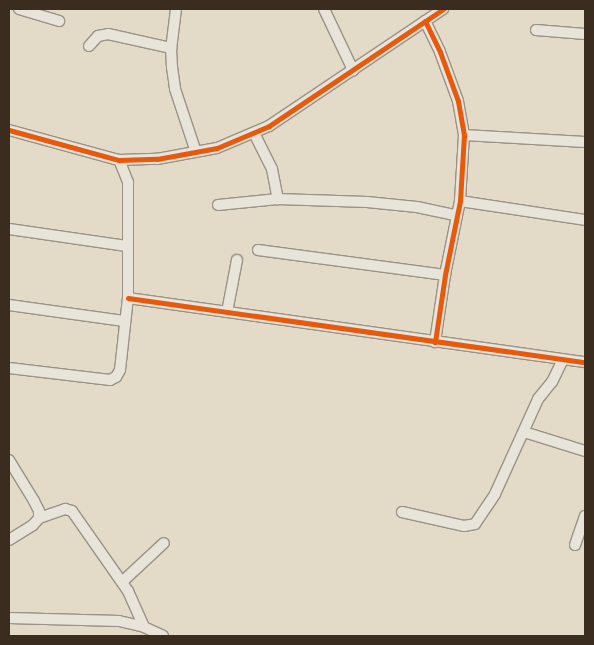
<!DOCTYPE html>
<style>
body{margin:0}
#map{position:relative;width:594px;height:645px;overflow:hidden;background:#e3dac7;font-family:"Libre Caslon Text",serif}
div>[style]{position:absolute}
.roads{filter:drop-shadow(1px 0 #999286) drop-shadow(-1px 0 #999286) drop-shadow(0 1px #999286) drop-shadow(0 -1px #999286)}
.minor>*{height:10px;margin:-5px;padding:0 5px;transform-origin:5px;border-radius:5px;background:#e9e4da}
.cycleway>*{height:5px;margin:-2.5px;padding:0 2.5px;transform-origin:2.5px;border-radius:2.5px;background:#e8590c}
span{translate:-50% -50%;white-space:nowrap;text-align:center;line-height:1.15;-webkit-text-stroke:5px #f5ead2;paint-order:stroke}
.frame{position:absolute;inset:0;border:10px solid #3a2c1e;pointer-events:none}
</style>
<div id="map">
<div class="roads">
<div class="minor">
<i style="left:19px;top:9px;width:42px;rotate:16.7deg"></i>
<i style="left:176px;top:9px;width:39px;rotate:97deg"></i>
<i style="left:171px;top:48px;width:19px;rotate:87deg"></i>
<i style="left:172px;top:67px;width:22px;rotate:82deg"></i>
<i style="left:175px;top:89px;width:66px;rotate:71.6deg"></i>
<i style="left:324px;top:9px;width:68px;rotate:64.6deg"></i>
<i style="left:425px;top:21px;width:34px;rotate:64deg"></i>
<i style="left:440px;top:52px;width:52px;rotate:69.8deg"></i>
<i style="left:458px;top:101px;width:35px;rotate:80deg"></i>
<i style="left:464px;top:135px;width:66px;rotate:93.5deg"></i>
<i style="left:460px;top:201px;width:76px;rotate:101.5deg"></i>
<i style="left:445px;top:275px;width:68px;rotate:98.5deg"></i>
<i style="left:536px;top:30px;width:49px;rotate:4.7deg"></i>
<i style="left:89px;top:46px;width:13px;rotate:-48deg"></i>
<i style="left:98px;top:36px;width:10px;rotate:-11deg"></i>
<i style="left:108px;top:34px;width:65px;rotate:12.5deg"></i>
<i style="left:9px;top:130px;width:114px;rotate:15.3deg"></i>
<i style="left:119px;top:160px;width:38px;rotate:-2deg"></i>
<i style="left:157px;top:159px;width:61px;rotate:-10.4deg"></i>
<i style="left:217px;top:148px;width:56px;rotate:-22.9deg"></i>
<i style="left:269px;top:126px;width:210px;rotate:-33.9deg"></i>
<i style="left:254px;top:133px;width:40px;rotate:63.4deg"></i>
<i style="left:272px;top:169px;width:31px;rotate:79deg"></i>
<i style="left:464px;top:135px;width:121px;rotate:3.3deg"></i>
<i style="left:460px;top:201px;width:126px;rotate:8.6deg"></i>
<i style="left:218px;top:205px;width:60px;rotate:-5.7deg"></i>
<i style="left:278px;top:199px;width:89px;rotate:1.9deg"></i>
<i style="left:367px;top:202px;width:50px;rotate:5.7deg"></i>
<i style="left:417px;top:207px;width:40px;rotate:12deg"></i>
<i style="left:9px;top:229px;width:119px;rotate:8.2deg"></i>
<i style="left:258px;top:250px;width:189px;rotate:7.6deg"></i>
<i style="left:128px;top:298px;width:461px;rotate:8deg"></i>
<i style="left:9px;top:305px;width:116px;rotate:7.9deg"></i>
<i style="left:227px;top:312px;width:53px;rotate:-79.1deg"></i>
<i style="left:9px;top:368px;width:102px;rotate:6.8deg"></i>
<i style="left:110px;top:380px;width:7px;rotate:-27deg"></i>
<i style="left:116px;top:377px;width:8px;rotate:-60deg"></i>
<i style="left:120px;top:370px;width:72px;rotate:-83.7deg"></i>
<i style="left:128px;top:298px;width:116px;rotate:-90deg"></i>
<i style="left:128px;top:182px;width:24px;rotate:-112deg"></i>
<i style="left:524px;top:432px;width:64px;rotate:17.3deg"></i>
<i style="left:9px;top:460px;width:48px;rotate:58.6deg"></i>
<i style="left:34px;top:501px;width:11px;rotate:63deg"></i>
<i style="left:39px;top:511px;width:7px;rotate:90deg"></i>
<i style="left:402px;top:512px;width:64px;rotate:12.7deg"></i>
<i style="left:464px;top:526px;width:11px;rotate:-10deg"></i>
<i style="left:475px;top:524px;width:36px;rotate:-56deg"></i>
<i style="left:495px;top:494px;width:104px;rotate:-65.6deg"></i>
<i style="left:538px;top:399px;width:22px;rotate:-51deg"></i>
<i style="left:552px;top:382px;width:25px;rotate:-64deg"></i>
<i style="left:9px;top:540px;width:28px;rotate:-32deg"></i>
<i style="left:33px;top:525px;width:9px;rotate:-49deg"></i>
<i style="left:39px;top:518px;width:28px;rotate:-19deg"></i>
<i style="left:65px;top:509px;width:7px;rotate:16deg"></i>
<i style="left:72px;top:511px;width:98px;rotate:55deg"></i>
<i style="left:128px;top:591px;width:39px;rotate:66deg"></i>
<i style="left:575px;top:545px;width:31px;rotate:-71deg"></i>
<i style="left:122px;top:582px;width:57px;rotate:-42.9deg"></i>
<i style="left:9px;top:618px;width:110px;rotate:1.6deg"></i>
<i style="left:119px;top:621px;width:26px;rotate:13deg"></i>
<i style="left:144px;top:627px;width:21px;rotate:25deg"></i>
</div>
</div>
<div class="cycleway">
<i style="left:425px;top:21px;width:34px;rotate:64deg"></i>
<i style="left:440px;top:52px;width:52px;rotate:69.8deg"></i>
<i style="left:458px;top:101px;width:35px;rotate:80deg"></i>
<i style="left:464px;top:135px;width:66px;rotate:93.5deg"></i>
<i style="left:460px;top:201px;width:76px;rotate:101.5deg"></i>
<i style="left:445px;top:275px;width:68px;rotate:98.5deg"></i>
<i style="left:9px;top:130px;width:114px;rotate:15.3deg"></i>
<i style="left:119px;top:160px;width:38px;rotate:-2deg"></i>
<i style="left:157px;top:159px;width:61px;rotate:-10.4deg"></i>
<i style="left:217px;top:148px;width:56px;rotate:-22.9deg"></i>
<i style="left:269px;top:126px;width:210px;rotate:-33.9deg"></i>
<i style="left:128px;top:298px;width:461px;rotate:8deg"></i>
</div>
<div class="frame"></div>
</div>
